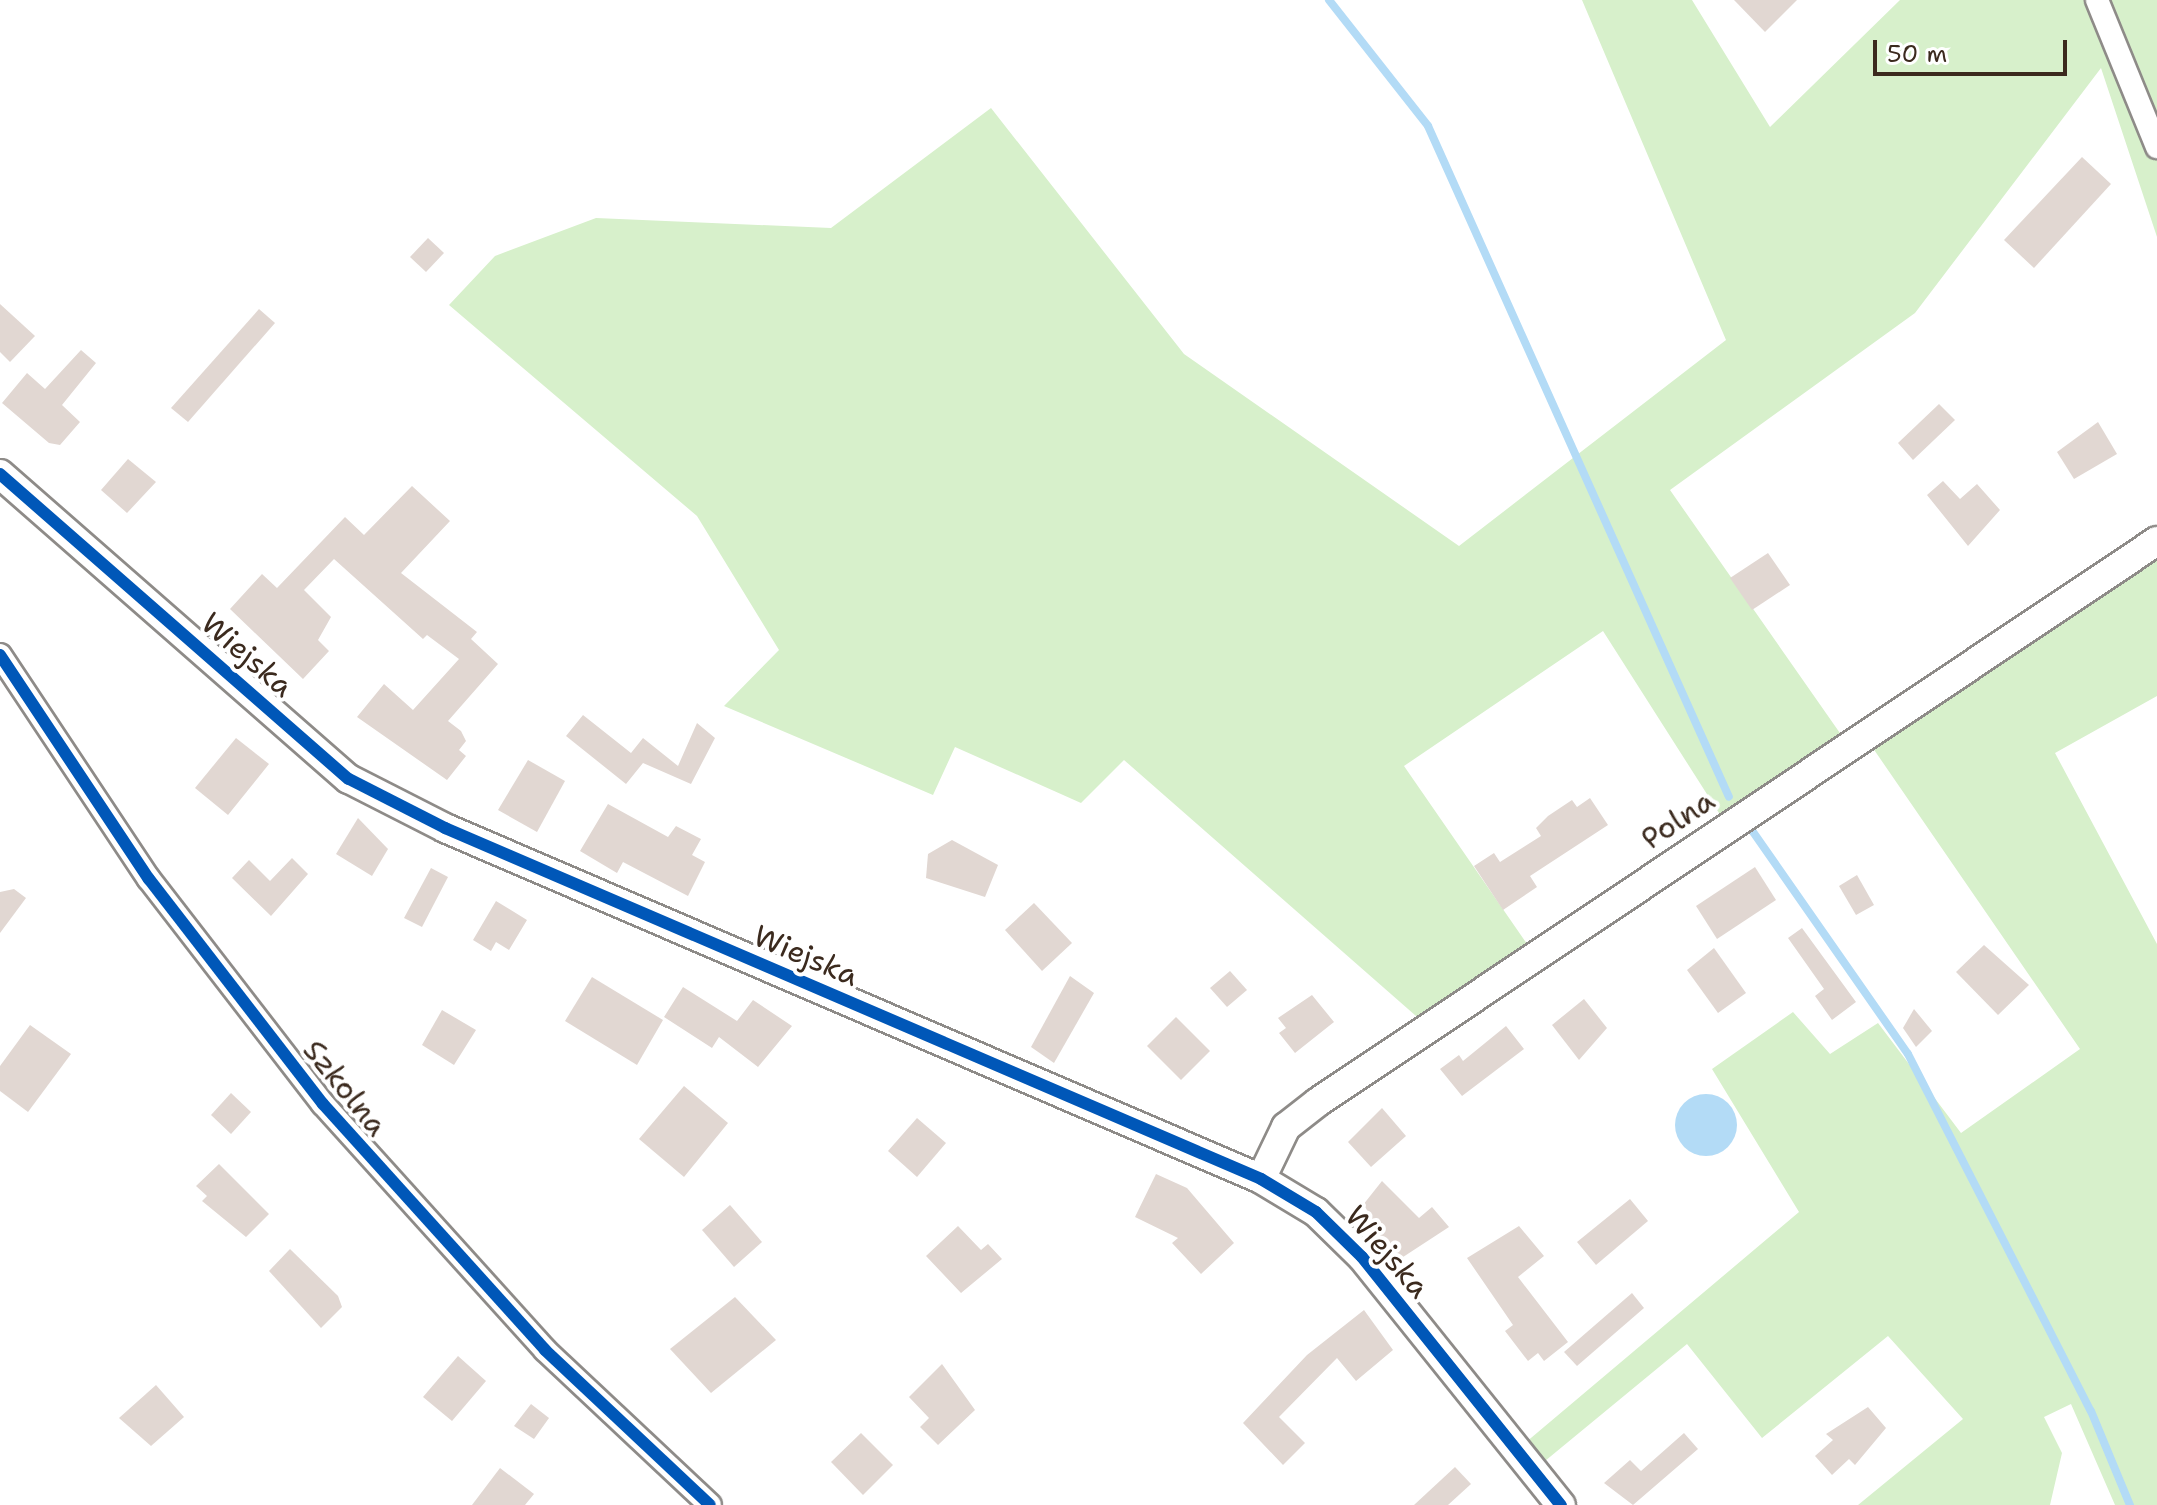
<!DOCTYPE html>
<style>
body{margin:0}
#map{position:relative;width:2157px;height:1505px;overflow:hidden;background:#fff;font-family:"Shantell Sans",sans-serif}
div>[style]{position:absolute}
.green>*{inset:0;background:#d7f0cb}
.water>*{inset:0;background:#b3dbf6}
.round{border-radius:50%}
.stream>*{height:8px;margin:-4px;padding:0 4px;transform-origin:4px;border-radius:4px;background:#b3dbf6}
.building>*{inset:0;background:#e1d7d2}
.roads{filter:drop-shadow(2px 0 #8e8b88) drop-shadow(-2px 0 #8e8b88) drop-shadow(0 2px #8e8b88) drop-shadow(0 -2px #8e8b88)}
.minor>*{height:22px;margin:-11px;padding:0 11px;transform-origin:11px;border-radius:11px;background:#fff}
.tertiary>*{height:28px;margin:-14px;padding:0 14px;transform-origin:14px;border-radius:14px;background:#fff}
.cycleway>*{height:12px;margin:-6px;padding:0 6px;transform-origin:6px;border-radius:6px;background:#0057b8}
span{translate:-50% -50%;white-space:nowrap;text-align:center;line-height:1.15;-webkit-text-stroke:8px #fff;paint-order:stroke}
.street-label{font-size:30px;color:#3b2a1e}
.scale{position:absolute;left:1873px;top:40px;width:194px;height:36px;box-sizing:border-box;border:4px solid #3b2a1e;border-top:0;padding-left:10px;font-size:24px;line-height:28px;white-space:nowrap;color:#3b2a1e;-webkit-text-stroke:6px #fff;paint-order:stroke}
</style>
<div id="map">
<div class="green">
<i style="clip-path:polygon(1582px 0,1692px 0,1770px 127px,1900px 0,2157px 0,2157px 237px,2101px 68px,1915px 313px,1670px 490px,1849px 746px,1726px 824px,1603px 631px,1404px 766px,1534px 954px,1424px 1023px,1124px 760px,1081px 803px,955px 747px,933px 795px,724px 706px,779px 650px,697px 516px,449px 305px,495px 256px,596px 218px,831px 228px,991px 108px,1184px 354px,1459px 546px,1726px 340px)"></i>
<i style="clip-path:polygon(2157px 558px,2157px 696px,2055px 753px,2157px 944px,2157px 1505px,2115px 1505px,2071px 1404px,2044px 1417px,2062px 1453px,2050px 1505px,1858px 1505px,1963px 1419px,1888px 1336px,1762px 1438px,1687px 1344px,1545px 1461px,1525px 1443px,1799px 1212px,1712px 1069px,1793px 1012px,1830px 1054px,1878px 1023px,1961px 1133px,2080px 1049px,1868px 741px)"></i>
</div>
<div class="water">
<i class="round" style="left:1675px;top:1094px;width:62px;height:62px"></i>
</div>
<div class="stream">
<i style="left:1329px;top:0;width:160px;rotate:51.8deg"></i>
<i style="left:1428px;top:126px;width:735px;rotate:65.84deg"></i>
<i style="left:1751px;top:829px;width:274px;rotate:55.1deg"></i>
<i style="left:1908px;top:1054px;width:401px;rotate:62.9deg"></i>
<i style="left:2091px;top:1411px;width:102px;rotate:67.5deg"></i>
</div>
<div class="building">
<i style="clip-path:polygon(1734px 0,1797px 0,1765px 32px)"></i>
<i style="clip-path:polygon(2082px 157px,2111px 184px,2034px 268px,2004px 240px)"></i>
<i style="clip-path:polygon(428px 238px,444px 253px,426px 272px,410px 257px)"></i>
<i style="clip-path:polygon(0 304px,35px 336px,10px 362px,0 352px)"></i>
<i style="clip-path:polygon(259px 309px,275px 323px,188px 422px,171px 408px)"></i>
<i style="clip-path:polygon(81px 350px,96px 363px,62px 405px,80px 422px,60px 445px,49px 443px,2px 403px,27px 373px,45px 389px)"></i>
<i style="clip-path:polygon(1939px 404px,1955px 420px,1913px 460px,1898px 443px)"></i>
<i style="clip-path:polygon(2098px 422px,2117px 454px,2074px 479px,2057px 452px)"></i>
<i style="clip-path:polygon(128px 459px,156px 482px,127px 513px,101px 490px)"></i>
<i style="clip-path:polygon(1943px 481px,1960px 499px,1977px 484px,2000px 510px,1968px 546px,1927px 495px)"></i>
<i style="clip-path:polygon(412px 486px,450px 521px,401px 573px,477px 632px,471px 639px,498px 664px,448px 721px,461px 731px,466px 741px,459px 750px,466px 756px,447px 780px,357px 717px,384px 684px,413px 710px,459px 659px,427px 635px,423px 639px,334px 559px,304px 590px,331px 617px,318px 640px,329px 651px,303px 679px,230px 609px,262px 574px,277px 588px,345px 517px,364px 535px)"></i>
<i style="clip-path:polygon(1768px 553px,1790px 585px,1752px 610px,1730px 578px)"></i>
<i style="clip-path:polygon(583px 715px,631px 753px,643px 738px,678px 766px,697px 723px,715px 738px,691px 784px,643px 763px,626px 784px,566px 736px)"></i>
<i style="clip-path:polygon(236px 738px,269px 764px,228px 815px,195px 788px)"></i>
<i style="clip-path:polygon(528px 760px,565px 781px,537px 832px,498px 810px)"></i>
<i style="clip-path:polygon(1590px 798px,1608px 825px,1530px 876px,1537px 887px,1503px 910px,1474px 866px,1494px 853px,1500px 862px,1541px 836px,1536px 828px,1548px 816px,1572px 800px,1577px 807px)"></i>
<i style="clip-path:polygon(608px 804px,668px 837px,676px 826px,701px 839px,692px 855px,705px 862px,688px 896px,623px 862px,617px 873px,580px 851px)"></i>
<i style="clip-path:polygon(358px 818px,388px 849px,372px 876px,336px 854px)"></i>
<i style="clip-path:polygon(952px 840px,998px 865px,985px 897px,926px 878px,928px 854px)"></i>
<i style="clip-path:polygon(292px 858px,308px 874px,271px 916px,232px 878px,249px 860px,270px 881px)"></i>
<i style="clip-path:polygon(1755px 867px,1776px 900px,1717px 939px,1696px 906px)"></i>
<i style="clip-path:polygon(431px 868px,448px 877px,422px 927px,404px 918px)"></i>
<i style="clip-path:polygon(1857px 875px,1874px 905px,1856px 915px,1839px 886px)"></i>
<i style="clip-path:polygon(14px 889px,26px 898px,0 933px,0 892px)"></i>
<i style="clip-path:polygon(496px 901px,527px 920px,509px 950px,496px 942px,491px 951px,473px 940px)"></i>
<i style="clip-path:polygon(1034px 903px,1072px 943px,1042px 971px,1005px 930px)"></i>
<i style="clip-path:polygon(1802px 928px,1856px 1002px,1832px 1020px,1815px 996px,1824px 989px,1788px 938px)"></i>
<i style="clip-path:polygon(1984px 945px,2029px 985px,1998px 1015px,1956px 972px)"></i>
<i style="clip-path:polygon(1714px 948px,1746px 993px,1718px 1013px,1687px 970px)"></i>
<i style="clip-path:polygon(1230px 971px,1247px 990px,1227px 1007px,1210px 988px)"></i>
<i style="clip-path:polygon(1070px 976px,1094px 993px,1054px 1063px,1031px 1047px)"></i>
<i style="clip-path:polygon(592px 977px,663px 1020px,637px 1065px,565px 1021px)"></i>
<i style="clip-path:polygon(683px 987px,737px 1021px,753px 1000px,792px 1026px,758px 1067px,719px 1037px,712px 1048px,664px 1017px)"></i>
<i style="clip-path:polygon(1312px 995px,1334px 1022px,1295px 1053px,1279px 1033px,1286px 1028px,1278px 1018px)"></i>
<i style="clip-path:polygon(1584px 999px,1607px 1028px,1579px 1060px,1552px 1025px)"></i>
<i style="clip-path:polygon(1914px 1009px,1932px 1031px,1916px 1047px,1903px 1028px)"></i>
<i style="clip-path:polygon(442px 1010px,476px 1030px,454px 1065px,422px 1045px)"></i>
<i style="clip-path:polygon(1176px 1017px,1210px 1051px,1181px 1080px,1147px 1046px)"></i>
<i style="clip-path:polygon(30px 1025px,71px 1054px,28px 1112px,0 1091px,0 1066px)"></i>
<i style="clip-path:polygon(1506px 1026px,1524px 1049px,1462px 1096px,1440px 1069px,1459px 1055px,1463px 1061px)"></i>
<i style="clip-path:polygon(684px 1086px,728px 1123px,684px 1177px,639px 1139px)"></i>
<i style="clip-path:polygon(231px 1093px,251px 1112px,231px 1134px,211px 1115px)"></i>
<i style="clip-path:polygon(1382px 1108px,1406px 1136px,1371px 1167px,1348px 1142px)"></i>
<i style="clip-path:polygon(917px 1118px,946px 1143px,917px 1177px,888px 1151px)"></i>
<i style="clip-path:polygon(219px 1164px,269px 1214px,246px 1237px,202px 1201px,207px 1196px,196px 1186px)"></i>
<i style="clip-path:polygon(1156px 1174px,1187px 1188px,1234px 1243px,1201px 1274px,1172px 1243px,1178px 1238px,1135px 1217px)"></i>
<i style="clip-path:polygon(1382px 1181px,1419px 1218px,1432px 1207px,1449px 1227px,1400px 1259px,1359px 1210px)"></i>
<i style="clip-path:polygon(1630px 1199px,1648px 1221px,1596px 1265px,1577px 1242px)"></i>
<i style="clip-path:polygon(730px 1205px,762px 1242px,734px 1267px,702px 1230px)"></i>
<i style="clip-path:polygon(958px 1226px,981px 1250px,988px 1244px,1002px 1259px,961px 1293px,926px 1256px)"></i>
<i style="clip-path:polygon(1519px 1226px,1544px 1256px,1518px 1277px,1568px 1342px,1544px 1361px,1538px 1353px,1528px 1361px,1505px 1331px,1513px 1325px,1467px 1258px)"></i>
<i style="clip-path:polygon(290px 1249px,338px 1296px,342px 1307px,321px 1328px,269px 1271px)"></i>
<i style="clip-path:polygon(1632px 1293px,1644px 1308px,1577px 1366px,1564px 1352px)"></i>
<i style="clip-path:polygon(735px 1297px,776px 1340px,711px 1393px,670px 1349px)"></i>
<i style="clip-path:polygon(1364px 1310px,1393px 1350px,1356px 1381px,1337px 1358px,1279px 1417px,1305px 1443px,1283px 1465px,1243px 1423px,1307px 1355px)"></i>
<i style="clip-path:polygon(458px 1356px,486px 1381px,452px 1421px,423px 1397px)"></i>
<i style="clip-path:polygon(942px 1364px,975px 1410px,938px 1445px,920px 1427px,929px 1418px,909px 1397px)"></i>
<i style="clip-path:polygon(156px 1385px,184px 1417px,151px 1446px,119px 1418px)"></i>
<i style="clip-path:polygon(531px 1404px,549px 1418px,534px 1439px,514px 1426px)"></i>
<i style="clip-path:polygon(1868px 1407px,1886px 1428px,1855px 1465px,1849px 1459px,1832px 1475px,1815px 1456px,1833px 1440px,1826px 1434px)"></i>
<i style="clip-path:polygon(861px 1433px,893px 1465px,863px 1495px,831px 1462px)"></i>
<i style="clip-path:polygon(1684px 1433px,1698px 1449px,1633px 1505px,1604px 1483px,1630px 1460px,1641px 1471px)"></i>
<i style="clip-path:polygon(1455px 1467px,1471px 1484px,1448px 1505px,1414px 1505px)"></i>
<i style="clip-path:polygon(500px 1468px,534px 1494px,525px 1505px,472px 1505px)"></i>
</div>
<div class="roads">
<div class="minor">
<i style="left:2097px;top:0;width:159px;rotate:67.8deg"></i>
<i style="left:0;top:655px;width:269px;rotate:56.4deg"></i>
<i style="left:149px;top:879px;width:284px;rotate:52.3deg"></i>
<i style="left:323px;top:1104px;width:331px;rotate:47.9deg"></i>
<i style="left:545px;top:1350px;width:226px;rotate:43.2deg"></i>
</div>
<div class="tertiary">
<i style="left:0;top:474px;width:463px;rotate:41.2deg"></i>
<i style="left:349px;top:779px;width:108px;rotate:27deg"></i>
<i style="left:445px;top:828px;width:888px;rotate:23.27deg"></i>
<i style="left:1261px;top:1179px;width:64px;rotate:31deg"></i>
<i style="left:1316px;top:1212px;width:64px;rotate:44.4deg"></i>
<i style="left:1362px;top:1257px;width:318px;rotate:51.3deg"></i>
<i style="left:1261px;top:1179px;width:58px;rotate:-64.3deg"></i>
<i style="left:1286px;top:1127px;width:41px;rotate:-38deg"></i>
<i style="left:1318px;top:1102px;width:1009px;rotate:-33.77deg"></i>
</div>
</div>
<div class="cycleway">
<i style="left:0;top:474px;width:463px;rotate:41.2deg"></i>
<i style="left:349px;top:779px;width:108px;rotate:27deg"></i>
<i style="left:445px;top:828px;width:888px;rotate:23.27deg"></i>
<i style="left:1261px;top:1179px;width:64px;rotate:31deg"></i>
<i style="left:1316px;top:1212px;width:64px;rotate:44.4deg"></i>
<i style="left:1362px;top:1257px;width:318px;rotate:51.3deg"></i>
<i style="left:0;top:655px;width:269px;rotate:56.4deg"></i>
<i style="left:149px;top:879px;width:284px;rotate:52.3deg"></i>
<i style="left:323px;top:1104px;width:331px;rotate:47.9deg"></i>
<i style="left:545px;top:1350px;width:226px;rotate:43.2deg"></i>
</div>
<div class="street-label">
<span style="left:247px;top:655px;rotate:41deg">Wiejska</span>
<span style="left:1678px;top:820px;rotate:-34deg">Polna</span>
<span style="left:806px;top:956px;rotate:23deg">Wiejska</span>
<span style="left:345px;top:1088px;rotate:51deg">Szkolna</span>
<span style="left:1387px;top:1252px;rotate:49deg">Wiejska</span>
</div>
<div class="scale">50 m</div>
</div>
